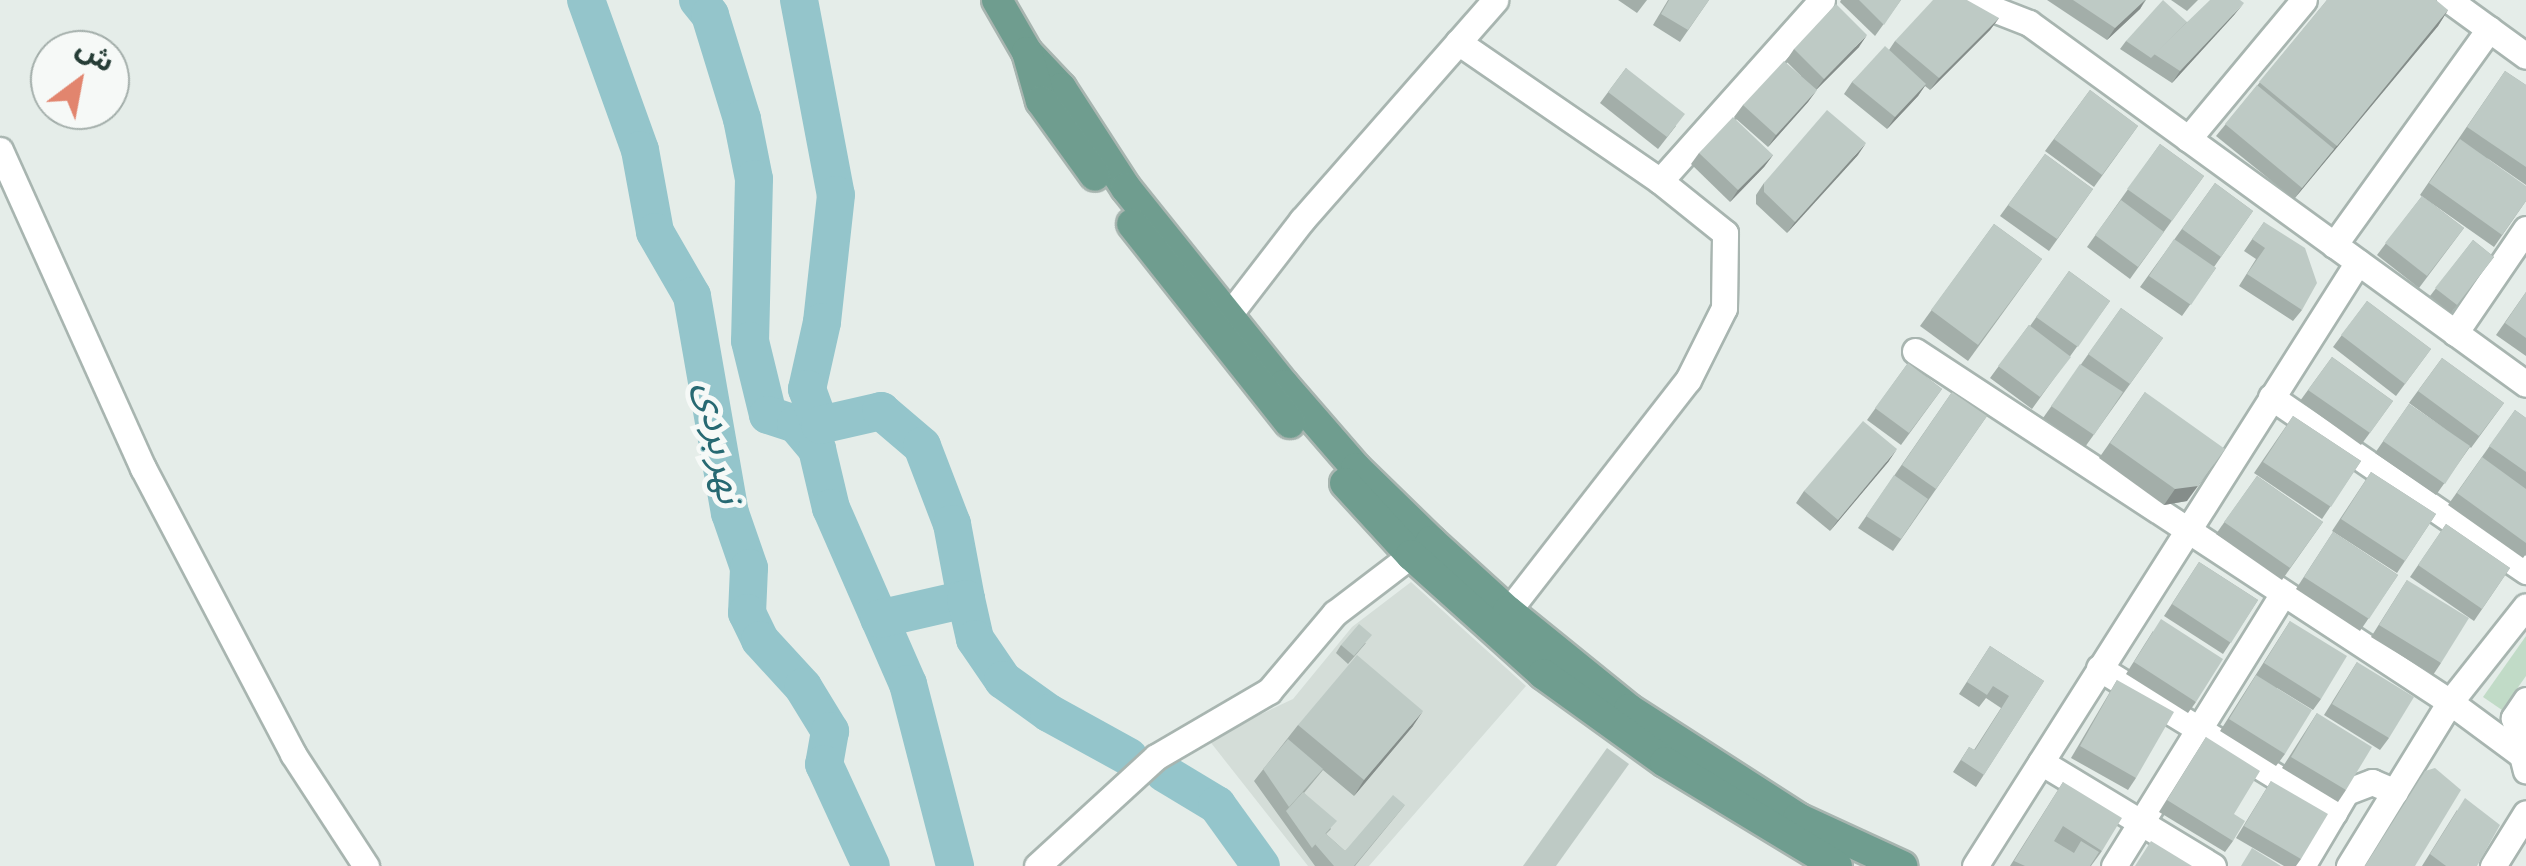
<!DOCTYPE html>
<meta charset="utf-8">
<style>
body{margin:0}
#map{position:relative;width:2526px;height:866px;overflow:hidden;background:#e5ede9;font-family:"Alegreya Sans","Noto Sans Arabic",sans-serif}
div>[style]{position:absolute}
.built>*{inset:0;background:#d4ddd8}
.green>*{inset:0;background:#c1dbc7}
.river>*{height:38px;margin:-19px;padding:0 19px;transform-origin:19px;border-radius:19px;background:#94c5cb}
.roads{filter:drop-shadow(2px 0 #a8b5b0) drop-shadow(-2px 0 #a8b5b0) drop-shadow(0 2px #a8b5b0) drop-shadow(0 -2px #a8b5b0)}
.minor>*{height:25px;margin:-12.5px;padding:0 12.5px;transform-origin:12.5px;border-radius:12.5px;background:#fff}
.major>*{height:30px;margin:-15px;padding:0 15px;transform-origin:15px;border-radius:15px;background:#6f9d8f}
.wall>*{inset:0;background:#a3aea9}
.shaded-wall>*{inset:0;background:#858d8a}
.building>*{inset:0;background:#becac5}
span{translate:-50% -50%;white-space:nowrap;text-align:center;line-height:1.15;-webkit-text-stroke:10px #f6f9f7;paint-order:stroke}
.water-label{font-size:38px;color:#276972;font-style:italic}
.north{position:absolute;left:30px;top:30px;width:100px;height:100px;box-sizing:border-box;background:#f6f9f7;border:2px solid #a3aeaa;border-radius:50%;rotate:32deg;font-size:28px;font-weight:700;line-height:40px;text-align:center;color:#263d36}
.north::after{content:'';display:block;margin:auto;width:35px;height:45px;background:#e2856e;clip-path:polygon(50% 0,100% 100%,50% 72%,0 100%)}
</style>
<div id="map">
<div class="built">
<i style="clip-path:polygon(1411px 582px,1526px 686px,1369px 866px,1308px 866px,1208px 739px,1293px 699px,1352px 627px)"></i>
</div>
<div class="green">
<i style="clip-path:polygon(2526px 636px,2526px 676px,2502px 710px,2483px 697px)"></i>
</div>
<div class="river">
<i style="left:586px;top:0;width:159px;rotate:70.2deg"></i>
<i style="left:640px;top:150px;width:83px;rotate:79.6deg"></i>
<i style="left:655px;top:232px;width:74px;rotate:60deg"></i>
<i style="left:692px;top:296px;width:220px;rotate:80.1deg"></i>
<i style="left:730px;top:513px;width:58px;rotate:70.9deg"></i>
<i style="left:749px;top:568px;width:45px;rotate:92.5deg"></i>
<i style="left:747px;top:613px;width:30px;rotate:64deg"></i>
<i style="left:760px;top:640px;width:64px;rotate:47.5deg"></i>
<i style="left:803px;top:687px;width:52px;rotate:58.5deg"></i>
<i style="left:830px;top:731px;width:34px;rotate:100deg"></i>
<i style="left:824px;top:764px;width:112px;rotate:65.3deg"></i>
<i style="left:698px;top:0;width:19px;rotate:51deg"></i>
<i style="left:710px;top:15px;width:109px;rotate:72.9deg"></i>
<i style="left:742px;top:119px;width:61px;rotate:78.7deg"></i>
<i style="left:754px;top:179px;width:162px;rotate:91.4deg"></i>
<i style="left:750px;top:341px;width:76px;rotate:76.3deg"></i>
<i style="left:768px;top:415px;width:29px;rotate:18deg"></i>
<i style="left:796px;top:424px;width:33px;rotate:50deg"></i>
<i style="left:817px;top:449px;width:61px;rotate:76.7deg"></i>
<i style="left:831px;top:508px;width:192px;rotate:66.4deg"></i>
<i style="left:908px;top:684px;width:188px;rotate:75.5deg"></i>
<i style="left:799px;top:0;width:198px;rotate:79.3deg"></i>
<i style="left:836px;top:195px;width:128px;rotate:96.3deg"></i>
<i style="left:822px;top:322px;width:69px;rotate:102.6deg"></i>
<i style="left:807px;top:389px;width:38px;rotate:70deg"></i>
<i style="left:820px;top:425px;width:63px;rotate:-12.9deg"></i>
<i style="left:881px;top:411px;width:54px;rotate:40.5deg"></i>
<i style="left:922px;top:446px;width:84px;rotate:69deg"></i>
<i style="left:952px;top:524px;width:76px;rotate:79.4deg"></i>
<i style="left:966px;top:599px;width:89px;rotate:167.1deg"></i>
<i style="left:966px;top:599px;width:41px;rotate:77.3deg"></i>
<i style="left:975px;top:639px;width:50px;rotate:55.7deg"></i>
<i style="left:1003px;top:680px;width:57px;rotate:35.7deg"></i>
<i style="left:1049px;top:713px;width:91px;rotate:28.8deg"></i>
<i style="left:1164px;top:773px;width:62px;rotate:31.1deg"></i>
<i style="left:1217px;top:805px;width:75px;rotate:54.2deg"></i>
</div>
<div class="roads">
<div class="minor">
<i style="left:1970px;top:0;width:63px;rotate:21.3deg"></i>
<i style="left:2029px;top:23px;width:614px;rotate:35.99deg"></i>
<i style="left:2449px;top:0;width:95px;rotate:36deg"></i>
<i style="left:1458px;top:42px;width:245px;rotate:34.5deg"></i>
<i style="left:1660px;top:181px;width:243px;rotate:-48.2deg"></i>
<i style="left:2188px;top:139px;width:181px;rotate:-50.2deg"></i>
<i style="left:0;top:150px;width:349px;rotate:65.8deg"></i>
<i style="left:143px;top:468px;width:323px;rotate:62.3deg"></i>
<i style="left:293px;top:754px;width:134px;rotate:56.9deg"></i>
<i style="left:2334px;top:245px;width:266px;rotate:-54.3deg"></i>
<i style="left:1218px;top:329px;width:138px;rotate:-52.4deg"></i>
<i style="left:1302px;top:220px;width:293px;rotate:-48.7deg"></i>
<i style="left:2455px;top:333px;width:126px;rotate:-55.7deg"></i>
<i style="left:1915px;top:351px;width:640px;rotate:33.27deg"></i>
<i style="left:2450px;top:702px;width:89px;rotate:36.4deg"></i>
<i style="left:2522px;top:755px;width:16px;rotate:76deg"></i>
<i style="left:2271px;top:397px;width:309px;rotate:34.3deg"></i>
<i style="left:1508px;top:611px;width:293px;rotate:-52.1deg"></i>
<i style="left:1688px;top:380px;width:80px;rotate:-63.4deg"></i>
<i style="left:1724px;top:308px;width:75px;rotate:-89.2deg"></i>
<i style="left:1725px;top:233px;width:83px;rotate:-141.3deg"></i>
<i style="left:2099px;top:668px;width:276px;rotate:31.5deg"></i>
<i style="left:2526px;top:700px;width:22px;rotate:124deg"></i>
<i style="left:2514px;top:718px;width:42px;rotate:73.3deg"></i>
<i style="left:2041px;top:762px;width:201px;rotate:31.2deg"></i>
<i style="left:1037px;top:866px;width:161px;rotate:-42.5deg"></i>
<i style="left:1156px;top:757px;width:131px;rotate:-30.3deg"></i>
<i style="left:1269px;top:691px;width:102px;rotate:-49.8deg"></i>
<i style="left:1335px;top:613px;width:116px;rotate:-37.3deg"></i>
<i style="left:1975px;top:866px;width:715px;rotate:-57.62deg"></i>
<i style="left:2114px;top:866px;width:319px;rotate:-58.2deg"></i>
<i style="left:2302px;top:866px;width:86px;rotate:-59.3deg"></i>
<i style="left:2346px;top:792px;width:28px;rotate:-21deg"></i>
<i style="left:2372px;top:782px;width:25px;rotate:23deg"></i>
<i style="left:2349px;top:866px;width:193px;rotate:-58.4deg"></i>
<i style="left:2450px;top:702px;width:122px;rotate:-51.6deg"></i>
<i style="left:2493px;top:866px;width:62px;rotate:-58.1deg"></i>
</div>
<div class="major">
<i style="left:997px;top:0;width:60px;rotate:60deg"></i>
<i style="left:1027px;top:52px;width:50px;rotate:46.6deg"></i>
<i style="left:1061px;top:88px;width:119px;rotate:57deg"></i>
<i style="left:1126px;top:188px;width:253px;rotate:51.3deg"></i>
<i style="left:1284px;top:385px;width:110px;rotate:49.1deg"></i>
<i style="left:1356px;top:468px;width:105px;rotate:44.2deg"></i>
<i style="left:1431px;top:541px;width:104px;rotate:42.3deg"></i>
<i style="left:1508px;top:611px;width:156px;rotate:39deg"></i>
<i style="left:1629px;top:709px;width:201px;rotate:32.8deg"></i>
<i style="left:1798px;top:818px;width:115px;rotate:24.8deg"></i>
<i style="left:1027px;top:52px;width:51px;rotate:74.1deg"></i>
<i style="left:1041px;top:101px;width:92px;rotate:54.2deg"></i>
<i style="left:1132px;top:224px;width:254px;rotate:51.6deg"></i>
<i style="left:1345px;top:483px;width:98px;rotate:47.5deg"></i>
<i style="left:1411px;top:555px;width:178px;rotate:42deg"></i>
<i style="left:1543px;top:674px;width:150px;rotate:35.8deg"></i>
<i style="left:1665px;top:762px;width:201px;rotate:31.2deg"></i>
</div>
</div>
<div class="wall">
<i style="clip-path:polygon(1618px 0,1647px 0,1637px 13px)"></i>
<i style="clip-path:polygon(1668px 0,1709px 0,1680px 42px,1653px 25px)"></i>
<i style="clip-path:polygon(1841px 0,1901px 0,1875px 36px,1840px 2px)"></i>
<i style="clip-path:polygon(2047px 0,2146px 0,2140px 9px,2107px 40px)"></i>
<i style="clip-path:polygon(2171px 0,2198px 0,2187px 11px)"></i>
<i style="clip-path:polygon(2327px 0,2448px 10px,2438px 26px,2294px 199px,2216px 136px)"></i>
<i style="clip-path:polygon(2235px 14px,2172px 83px,2120px 49px,2126px 41px,2187px 22px)"></i>
<i style="clip-path:polygon(1999px 18px,1990px 30px,1930px 90px,1925px 86px,1918px 96px,1887px 129px,1844px 94px,1852px 82px,1889px 50px,1895px 41px)"></i>
<i style="clip-path:polygon(1859px 47px,1816px 90px,1808px 102px,1768px 147px,1734px 117px,1743px 105px,1801px 76px,1786px 61px,1794px 49px)"></i>
<i style="clip-path:polygon(1626px 68px,1676px 126px,1658px 149px,1600px 103px)"></i>
<i style="clip-path:polygon(2505px 71px,2526px 85px,2526px 185px,2487px 158px,2526px 201px,2494px 247px,2420px 195px)"></i>
<i style="clip-path:polygon(2090px 90px,2138px 126px,2094px 187px,2045px 151px)"></i>
<i style="clip-path:polygon(2160px 144px,2204px 176px,2130px 279px,2087px 247px)"></i>
<i style="clip-path:polygon(1699px 153px,1773px 155px,1764px 167px,1730px 202px,1691px 164px)"></i>
<i style="clip-path:polygon(2045px 154px,2093px 189px,2049px 251px,2000px 216px)"></i>
<i style="clip-path:polygon(1858px 155px,1787px 233px,1756px 204px,1756px 195px,1764px 183px)"></i>
<i style="clip-path:polygon(2215px 183px,2253px 211px,2214px 267px,2216px 268px,2182px 316px,2140px 287px)"></i>
<i style="clip-path:polygon(2422px 196px,2464px 228px,2419px 288px,2377px 255px)"></i>
<i style="clip-path:polygon(2264px 222px,2302px 310px,2293px 321px,2239px 286px,2256px 259px,2244px 251px)"></i>
<i style="clip-path:polygon(1994px 224px,2042px 259px,1968px 361px,1920px 326px)"></i>
<i style="clip-path:polygon(2473px 240px,2494px 257px,2451px 313px,2430px 296px)"></i>
<i style="clip-path:polygon(2069px 271px,2110px 301px,2032px 409px,1990px 378px,2029px 325px,2030px 326px)"></i>
<i style="clip-path:polygon(2526px 292px,2526px 356px,2496px 335px)"></i>
<i style="clip-path:polygon(2367px 301px,2431px 349px,2396px 396px,2333px 347px)"></i>
<i style="clip-path:polygon(2121px 308px,2163px 338px,2085px 447px,2043px 418px)"></i>
<i style="clip-path:polygon(2332px 357px,2393px 401px,2361px 445px,2300px 401px)"></i>
<i style="clip-path:polygon(2442px 358px,2504px 403px,2471px 448px,2470px 447px,2436px 495px,2375px 453px,2409px 404px,2448px 431px,2409px 403px)"></i>
<i style="clip-path:polygon(1908px 363px,1942px 389px,1901px 445px,1867px 420px)"></i>
<i style="clip-path:polygon(1952px 392px,1987px 416px,1893px 551px,1858px 528px)"></i>
<i style="clip-path:polygon(2145px 392px,2187px 501px,2164px 505px,2099px 458px)"></i>
<i style="clip-path:polygon(2515px 410px,2526px 418px,2526px 554px,2523px 558px,2448px 505px)"></i>
<i style="clip-path:polygon(2293px 416px,2361px 461px,2322px 519px,2254px 473px)"></i>
<i style="clip-path:polygon(1889px 461px,1830px 531px,1796px 503px,1804px 491px)"></i>
<i style="clip-path:polygon(2371px 472px,2436px 514px,2397px 573px,2332px 531px)"></i>
<i style="clip-path:polygon(2257px 476px,2323px 522px,2282px 580px,2216px 534px)"></i>
<i style="clip-path:polygon(2446px 524px,2510px 568px,2474px 621px,2410px 577px)"></i>
<i style="clip-path:polygon(2333px 532px,2398px 575px,2360px 631px,2296px 589px)"></i>
<i style="clip-path:polygon(2199px 562px,2258px 600px,2223px 654px,2164px 616px)"></i>
<i style="clip-path:polygon(2407px 580px,2441px 663px,2433px 675px,2371px 637px)"></i>
<i style="clip-path:polygon(2290px 621px,2321px 699px,2313px 710px,2277px 688px,2285px 754px,2276px 766px,2220px 731px)"></i>
<i style="clip-path:polygon(2153px 631px,2196px 702px,2188px 713px,2126px 674px)"></i>
<i style="clip-path:polygon(1366px 643px,1348px 664px,1336px 653px,1341px 645px)"></i>
<i style="clip-path:polygon(1990px 646px,2044px 681px,1976px 787px,1953px 772px,1969px 747px,1974px 750px,2001px 708px,1986px 698px,1979px 707px,1959px 694px)"></i>
<i style="clip-path:polygon(2357px 662px,2389px 738px,2380px 750px,2324px 715px)"></i>
<i style="clip-path:polygon(2117px 680px,2136px 778px,2128px 790px,2071px 758px)"></i>
<i style="clip-path:polygon(2317px 713px,2346px 790px,2338px 802px,2282px 768px)"></i>
<i style="clip-path:polygon(1298px 725px,1413px 726px,1354px 796px,1323px 770px,1304px 793px,1331px 829px,1326px 834px,1345px 851px,1405px 805px,1355px 866px,1315px 866px,1254px 781px)"></i>
<i style="clip-path:polygon(2206px 737px,2234px 814px,2233px 841px,2225px 852px,2159px 812px)"></i>
<i style="clip-path:polygon(2271px 781px,2301px 859px,2296px 866px,2284px 866px,2236px 838px)"></i>
<i style="clip-path:polygon(2063px 782px,2102px 851px,2091px 866px,2010px 866px)"></i>
<i style="clip-path:polygon(2457px 810px,2477px 866px,2422px 866px)"></i>
</div>
<div class="shaded-wall">
<i style="clip-path:polygon(2145px 0,2140px 9px,2107px 40px,2115px 28px)"></i>
<i style="clip-path:polygon(2244px 3px,2235px 14px,2172px 83px,2180px 71px)"></i>
<i style="clip-path:polygon(2448px 10px,2438px 26px,2294px 199px,2302px 188px)"></i>
<i style="clip-path:polygon(1999px 18px,1990px 30px,1930px 90px,1939px 78px)"></i>
<i style="clip-path:polygon(1867px 35px,1859px 47px,1815px 91px,1824px 79px)"></i>
<i style="clip-path:polygon(1926px 84px,1918px 96px,1887px 129px,1895px 117px)"></i>
<i style="clip-path:polygon(1817px 90px,1808px 102px,1768px 147px,1776px 135px)"></i>
<i style="clip-path:polygon(1866px 143px,1858px 155px,1787px 233px,1795px 222px)"></i>
<i style="clip-path:polygon(1773px 155px,1764px 167px,1730px 202px,1738px 190px)"></i>
<i style="clip-path:polygon(1897px 449px,1889px 461px,1830px 531px,1838px 520px)"></i>
<i style="clip-path:polygon(2214px 464px,2187px 501px,2164px 505px,2175px 489px)"></i>
<i style="clip-path:polygon(1423px 711px,1413px 726px,1354px 796px,1364px 780px)"></i>
</div>
<div class="building">
<i style="clip-path:polygon(1669px 0,1709px 0,1688px 30px,1661px 14px)"></i>
<i style="clip-path:polygon(1859px 0,1901px 0,1884px 25px)"></i>
<i style="clip-path:polygon(1933px 0,1967px 0,1999px 18px,1939px 78px,1895px 41px)"></i>
<i style="clip-path:polygon(2073px 0,2145px 0,2115px 28px)"></i>
<i style="clip-path:polygon(2163px 0,2187px 22px,2151px 58px,2126px 41px)"></i>
<i style="clip-path:polygon(2210px 0,2240px 0,2244px 3px,2180px 71px,2154px 54px)"></i>
<i style="clip-path:polygon(2327px 0,2436px 0,2448px 10px,2337px 146px,2259px 82px)"></i>
<i style="clip-path:polygon(1836px 4px,1867px 35px,1824px 79px,1794px 49px)"></i>
<i style="clip-path:polygon(1885px 46px,1926px 84px,1895px 117px,1852px 82px)"></i>
<i style="clip-path:polygon(1784px 61px,1817px 90px,1776px 135px,1743px 105px)"></i>
<i style="clip-path:polygon(1626px 68px,1685px 114px,1667px 137px,1608px 92px)"></i>
<i style="clip-path:polygon(2505px 71px,2526px 85px,2526px 167px,2467px 127px)"></i>
<i style="clip-path:polygon(2257px 85px,2334px 149px,2302px 188px,2225px 124px)"></i>
<i style="clip-path:polygon(2090px 90px,2138px 126px,2102px 175px,2054px 139px)"></i>
<i style="clip-path:polygon(1827px 110px,1866px 143px,1795px 222px,1764px 192px,1764px 183px)"></i>
<i style="clip-path:polygon(1733px 117px,1773px 155px,1738px 190px,1699px 153px)"></i>
<i style="clip-path:polygon(2460px 139px,2526px 186px,2526px 201px,2502px 235px,2429px 183px)"></i>
<i style="clip-path:polygon(2160px 144px,2204px 176px,2172px 221px,2127px 189px)"></i>
<i style="clip-path:polygon(2045px 154px,2093px 189px,2057px 239px,2008px 205px)"></i>
<i style="clip-path:polygon(2215px 183px,2253px 211px,2221px 257px,2182px 229px)"></i>
<i style="clip-path:polygon(2422px 196px,2464px 228px,2427px 276px,2385px 243px)"></i>
<i style="clip-path:polygon(2121px 200px,2164px 232px,2138px 267px,2095px 235px)"></i>
<i style="clip-path:polygon(2264px 222px,2305px 248px,2317px 283px,2302px 310px,2247px 274px,2265px 248px,2252px 239px)"></i>
<i style="clip-path:polygon(1994px 224px,2042px 259px,1978px 345px,1931px 310px)"></i>
<i style="clip-path:polygon(2174px 239px,2216px 268px,2191px 305px,2149px 276px)"></i>
<i style="clip-path:polygon(2473px 240px,2494px 257px,2457px 305px,2435px 288px)"></i>
<i style="clip-path:polygon(2069px 271px,2110px 301px,2078px 347px,2036px 317px)"></i>
<i style="clip-path:polygon(2526px 292px,2526px 338px,2505px 323px)"></i>
<i style="clip-path:polygon(2367px 301px,2431px 349px,2405px 384px,2341px 335px)"></i>
<i style="clip-path:polygon(2121px 308px,2163px 338px,2130px 384px,2088px 354px)"></i>
<i style="clip-path:polygon(2029px 325px,2071px 357px,2040px 397px,1998px 366px)"></i>
<i style="clip-path:polygon(2332px 357px,2393px 401px,2370px 433px,2308px 390px)"></i>
<i style="clip-path:polygon(2442px 358px,2504px 403px,2479px 436px,2418px 391px)"></i>
<i style="clip-path:polygon(1908px 363px,1942px 389px,1909px 433px,1875px 408px)"></i>
<i style="clip-path:polygon(2080px 364px,2123px 392px,2094px 435px,2051px 406px)"></i>
<i style="clip-path:polygon(1952px 392px,1987px 416px,1936px 489px,1902px 465px)"></i>
<i style="clip-path:polygon(2145px 392px,2225px 449px,2198px 486px,2175px 489px,2110px 443px)"></i>
<i style="clip-path:polygon(2409px 404px,2470px 446px,2445px 484px,2383px 441px)"></i>
<i style="clip-path:polygon(2515px 410px,2526px 418px,2526px 472px,2489px 446px)"></i>
<i style="clip-path:polygon(2293px 416px,2361px 461px,2331px 507px,2263px 462px)"></i>
<i style="clip-path:polygon(1863px 421px,1897px 449px,1838px 520px,1804px 491px)"></i>
<i style="clip-path:polygon(2482px 457px,2526px 489px,2526px 543px,2457px 493px)"></i>
<i style="clip-path:polygon(2371px 472px,2436px 514px,2405px 561px,2341px 519px)"></i>
<i style="clip-path:polygon(1894px 475px,1928px 499px,1901px 539px,1866px 516px)"></i>
<i style="clip-path:polygon(2257px 476px,2323px 522px,2290px 568px,2224px 522px)"></i>
<i style="clip-path:polygon(2446px 524px,2510px 568px,2482px 609px,2418px 565px)"></i>
<i style="clip-path:polygon(2333px 532px,2398px 575px,2369px 619px,2304px 577px)"></i>
<i style="clip-path:polygon(2199px 562px,2258px 600px,2231px 643px,2172px 604px)"></i>
<i style="clip-path:polygon(2407px 580px,2469px 618px,2441px 663px,2379px 625px)"></i>
<i style="clip-path:polygon(2161px 619px,2223px 659px,2196px 702px,2134px 662px)"></i>
<i style="clip-path:polygon(2290px 621px,2347px 656px,2321px 699px,2264px 663px)"></i>
<i style="clip-path:polygon(1359px 624px,1372px 635px,1354px 656px,1341px 645px)"></i>
<i style="clip-path:polygon(1990px 646px,2044px 681px,1984px 775px,1961px 760px,1969px 747px,1975px 750px,2009px 696px,1993px 686px,1987px 695px,1967px 682px)"></i>
<i style="clip-path:polygon(1357px 655px,1423px 711px,1364px 780px,1298px 725px)"></i>
<i style="clip-path:polygon(2357px 662px,2414px 697px,2389px 738px,2332px 704px)"></i>
<i style="clip-path:polygon(2256px 675px,2312px 710px,2285px 754px,2229px 719px)"></i>
<i style="clip-path:polygon(2117px 680px,2174px 712px,2136px 778px,2080px 746px)"></i>
<i style="clip-path:polygon(2317px 713px,2372px 747px,2346px 790px,2291px 757px)"></i>
<i style="clip-path:polygon(2206px 737px,2260px 771px,2234px 814px,2245px 821px,2233px 841px,2167px 800px)"></i>
<i style="clip-path:polygon(1288px 739px,1323px 769px,1289px 807px,1263px 769px)"></i>
<i style="clip-path:polygon(1607px 748px,1629px 764px,1556px 866px,1523px 866px)"></i>
<i style="clip-path:polygon(2435px 768px,2461px 790px,2415px 866px,2365px 866px,2425px 771px)"></i>
<i style="clip-path:polygon(2271px 781px,2328px 814px,2301px 859px,2244px 826px)"></i>
<i style="clip-path:polygon(2063px 782px,2122px 818px,2102px 851px,2063px 826px,2054px 841px,2074px 853px,2081px 841px,2099px 852px,2090px 866px,2025px 866px,2014px 861px)"></i>
<i style="clip-path:polygon(1303px 792px,1337px 821px,1312px 848px,1286px 811px)"></i>
<i style="clip-path:polygon(1393px 795px,1405px 805px,1354px 866px,1334px 866px,1315px 844px,1325px 833px,1345px 851px)"></i>
<i style="clip-path:polygon(2465px 798px,2500px 825px,2477px 866px,2446px 866px,2430px 854px)"></i>
<i style="clip-path:polygon(2151px 841px,2192px 866px,2135px 866px)"></i>
<i style="clip-path:polygon(2252px 848px,2281px 866px,2241px 866px)"></i>
</div>
<div class="water-label">
<span style="left:718px;top:443px;rotate:80deg">نهر بردى</span>
</div>
<div class="north">ش</div>
</div>
